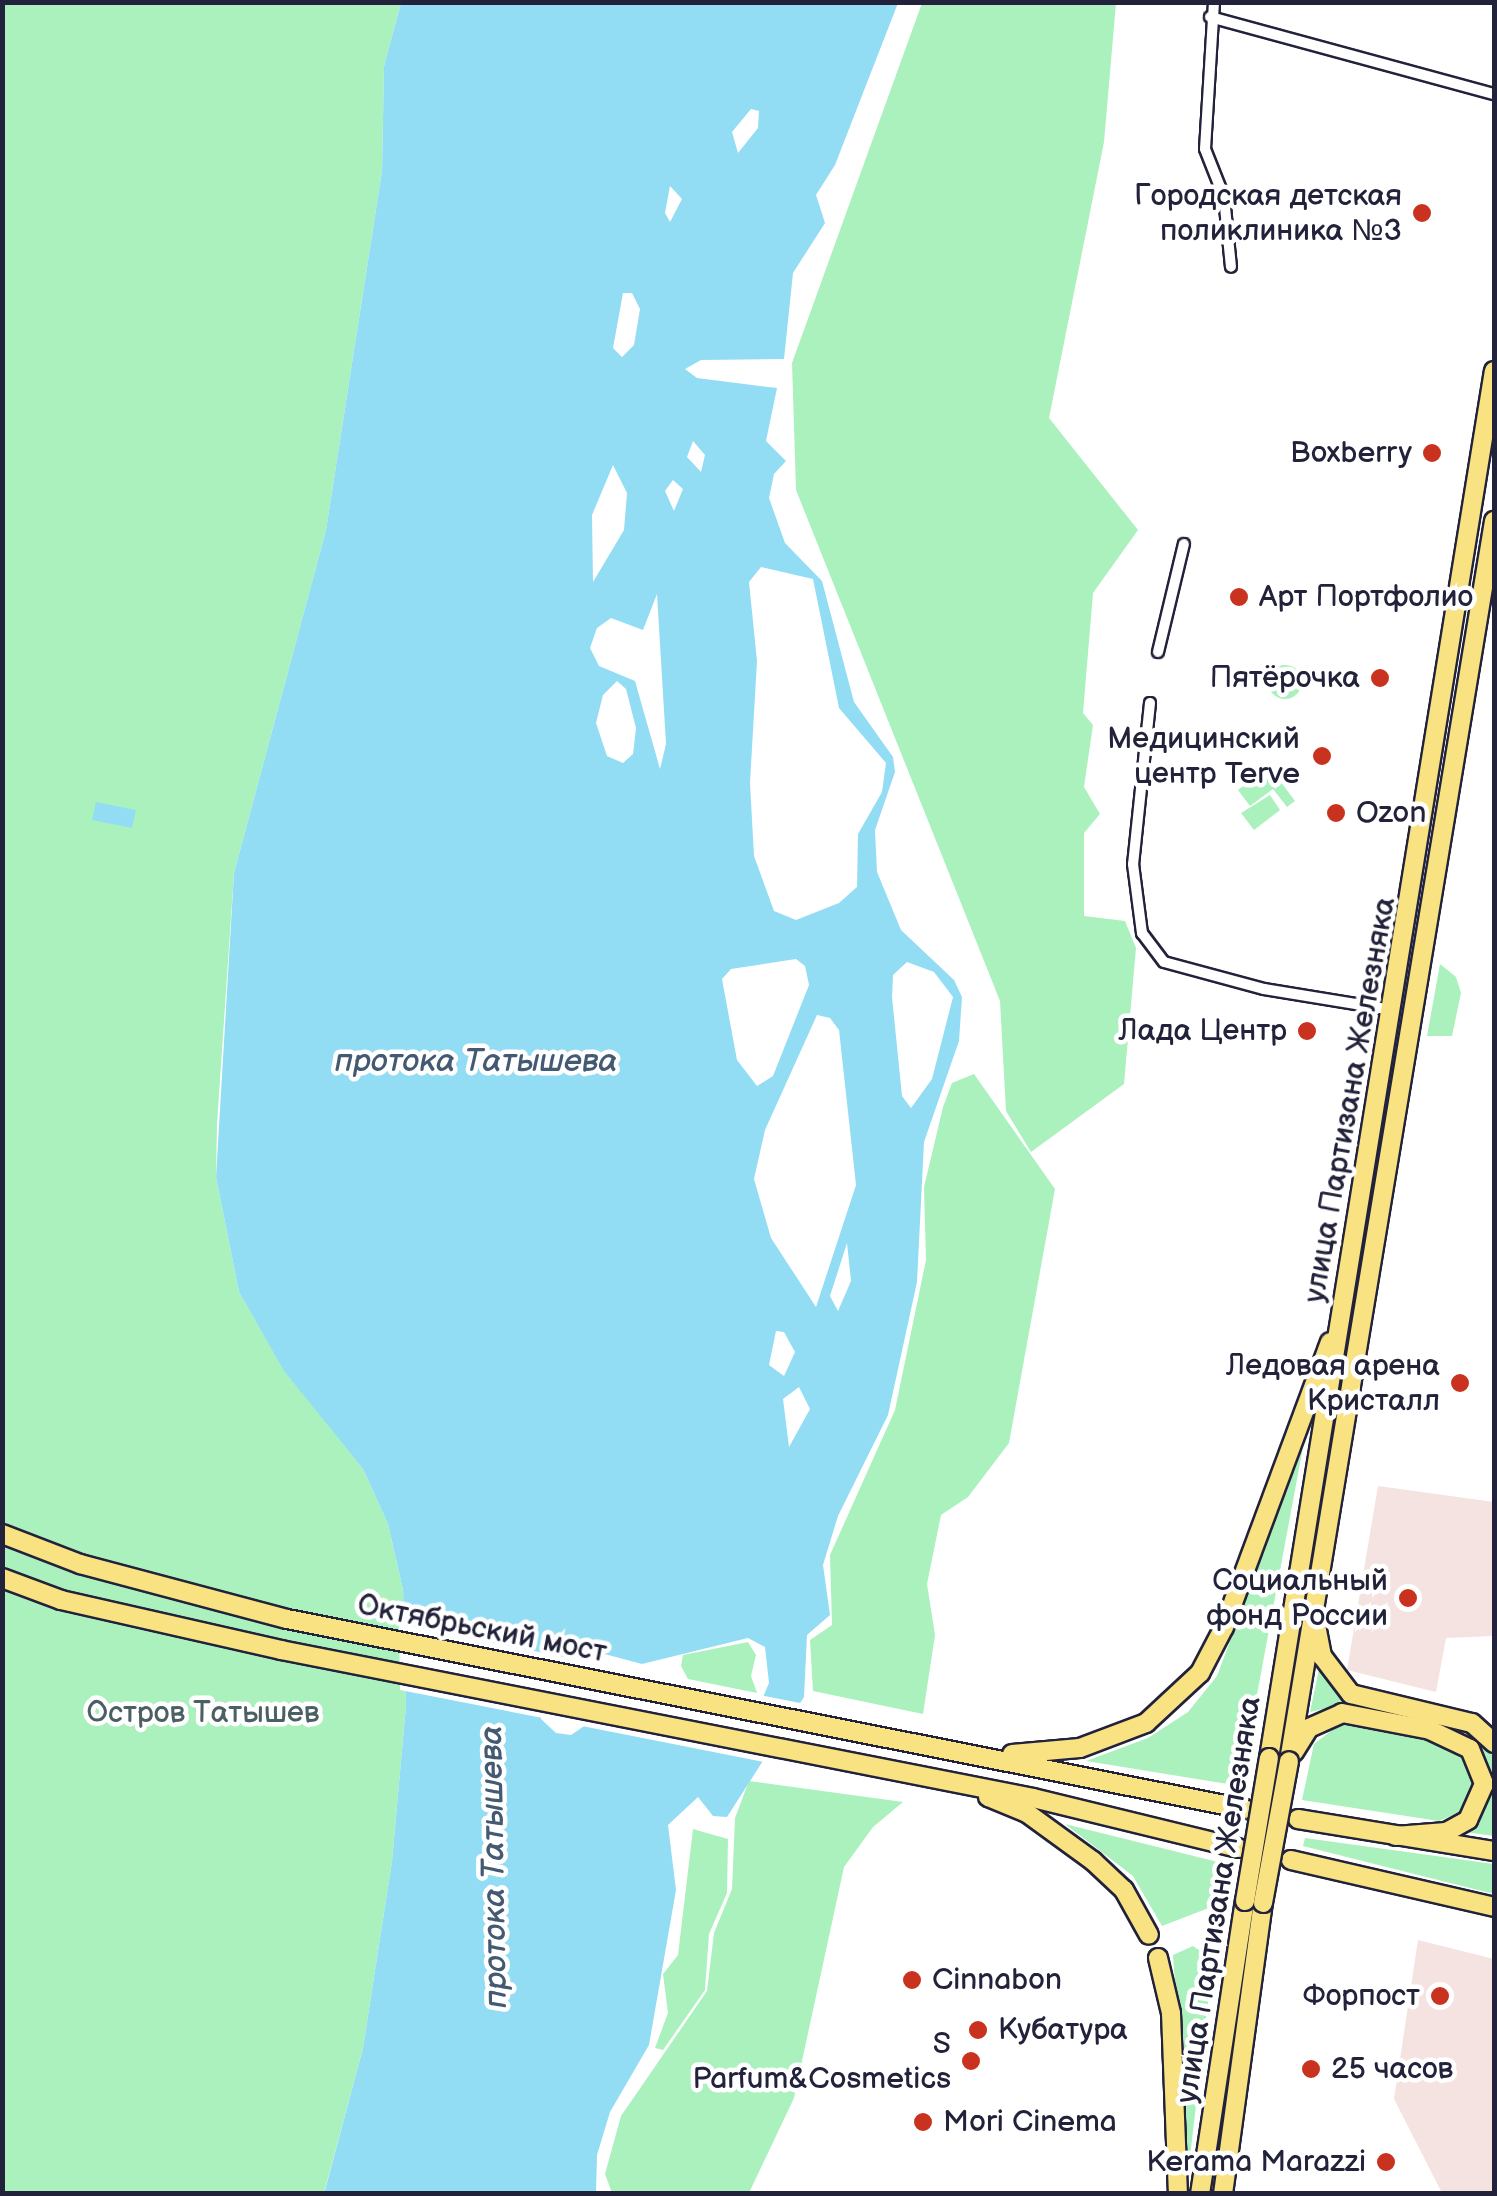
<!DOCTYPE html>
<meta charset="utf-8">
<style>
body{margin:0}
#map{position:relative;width:1497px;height:2196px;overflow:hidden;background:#fff;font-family:"Balsamiq Sans",sans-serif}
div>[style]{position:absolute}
.built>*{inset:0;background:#f4e3e1}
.green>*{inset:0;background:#aaf1be}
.round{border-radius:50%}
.water>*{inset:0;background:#93ddf4}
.pier>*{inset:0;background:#fff}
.roads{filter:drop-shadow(2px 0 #22223b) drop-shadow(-2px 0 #22223b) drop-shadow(0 2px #22223b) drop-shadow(0 -2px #22223b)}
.street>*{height:10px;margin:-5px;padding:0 5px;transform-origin:5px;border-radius:5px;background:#fff}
.primary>*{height:18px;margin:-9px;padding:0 9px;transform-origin:9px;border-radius:9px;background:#f8e281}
.bridges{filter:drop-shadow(2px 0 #22223b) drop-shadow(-2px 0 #22223b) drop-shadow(0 2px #22223b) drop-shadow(0 -2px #22223b)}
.primary-bridge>*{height:18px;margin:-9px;padding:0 9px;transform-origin:9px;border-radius:9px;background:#f8e281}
.dots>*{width:28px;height:28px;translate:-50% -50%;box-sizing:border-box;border:5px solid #fff;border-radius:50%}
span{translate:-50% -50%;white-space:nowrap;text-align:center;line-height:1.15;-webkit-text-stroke:9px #fff;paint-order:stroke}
.poi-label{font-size:30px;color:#22223b}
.right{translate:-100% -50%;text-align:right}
.left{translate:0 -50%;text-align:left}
.street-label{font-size:30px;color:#22223b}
.park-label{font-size:30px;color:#4b6062}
.water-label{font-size:32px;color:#445a72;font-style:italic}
.frame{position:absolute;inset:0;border:5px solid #22223b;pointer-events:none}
</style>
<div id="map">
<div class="built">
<i style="clip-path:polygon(1378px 1486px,1494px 1502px,1494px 1636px,1446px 1638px,1436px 1692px,1347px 1670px)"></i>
<i style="clip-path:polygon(1418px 1940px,1494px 1959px,1494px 2193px,1442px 2193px,1394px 2099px)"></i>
</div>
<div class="green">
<i style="clip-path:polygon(3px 3px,401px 3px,384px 66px,382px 171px,326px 530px,234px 873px,217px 1124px,216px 1177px,239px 1292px,284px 1370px,363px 1469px,388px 1524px,403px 1590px,406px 1705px,392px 1861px,363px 2048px,324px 2193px,3px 2193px)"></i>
<i style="clip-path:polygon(922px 3px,1116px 3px,1104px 142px,1049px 418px,1138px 530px,1093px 593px,1083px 713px,1093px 725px,1084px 787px,1100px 814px,1084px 833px,1084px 916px,1125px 921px,1136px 948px,1124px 1084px,1031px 1152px,1006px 1111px,1000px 1001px,796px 490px,792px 363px)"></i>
<i class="round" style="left:1268px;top:665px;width:34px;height:34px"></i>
<i style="clip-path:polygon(1269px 766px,1295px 801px,1287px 807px,1273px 789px,1250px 806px,1238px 790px)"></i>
<i style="clip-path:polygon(1270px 795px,1280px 810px,1254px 830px,1241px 813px)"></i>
<i style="clip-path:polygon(1440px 964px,1456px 977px,1461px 993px,1452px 1036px,1427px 1036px)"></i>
<i style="clip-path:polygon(974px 1074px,1055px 1189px,1009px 1443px,968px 1497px,941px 1515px,927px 1584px,935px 1635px,923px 1714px,813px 1691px,810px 1640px,832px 1625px,830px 1555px,895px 1410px,926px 1260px,924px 1187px,943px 1107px,952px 1083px)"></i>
<i style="clip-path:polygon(1303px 1447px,1240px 1786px,1086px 1761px,1148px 1738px,1188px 1712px,1217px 1676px)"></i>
<i style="clip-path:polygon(748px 1642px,756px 1655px,751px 1676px,757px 1693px,688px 1679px,681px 1666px,683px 1655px)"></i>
<i style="clip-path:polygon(1319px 1669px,1345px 1699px,1382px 1711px,1341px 1705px,1310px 1712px)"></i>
<i style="clip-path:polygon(1359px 1723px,1459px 1749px,1474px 1772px,1469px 1808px,1439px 1821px,1302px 1800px,1314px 1744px,1340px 1724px)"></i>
<i style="clip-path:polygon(1470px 1731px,1494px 1757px,1494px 1836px,1465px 1832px,1485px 1811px,1491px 1772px)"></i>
<i style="clip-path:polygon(749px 1781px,903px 1802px,873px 1827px,844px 1867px,794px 2098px,749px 2193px,612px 2193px,605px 2174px,621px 2116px,707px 1991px,714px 1933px,732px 1889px,735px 1818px)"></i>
<i style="clip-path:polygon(1065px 1824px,1226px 1864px,1219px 1904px,1162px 1926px,1133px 1876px)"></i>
<i style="clip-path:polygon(693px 1829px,728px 1839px,727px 1893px,709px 1934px,705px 1990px,663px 2050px,655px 2048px,668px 2013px,663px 1974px,678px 1955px)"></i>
<i style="clip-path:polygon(1305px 1838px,1494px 1864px,1494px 1894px,1303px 1846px)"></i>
<i style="clip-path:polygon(1193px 1946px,1213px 1960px,1188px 2174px,1173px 1955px)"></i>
</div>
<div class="water">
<i style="clip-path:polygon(evenodd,401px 3px,898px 3px,835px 165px,816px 195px,825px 223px,793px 273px,784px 359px,701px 360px,685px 369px,697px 378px,777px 388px,766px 441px,786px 461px,774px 474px,769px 498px,785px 543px,822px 581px,854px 702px,893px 757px,895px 772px,875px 830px,877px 872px,901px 930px,954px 980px,962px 997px,959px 1041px,924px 1142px,917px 1282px,888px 1415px,838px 1516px,823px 1565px,830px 1615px,807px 1635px,804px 1697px,727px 1817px,713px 1816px,698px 1797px,668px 1825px,676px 1890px,649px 2045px,610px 2112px,597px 2155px,596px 2193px,324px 2194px,363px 2048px,392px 1861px,406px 1705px,403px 1590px,388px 1524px,363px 1469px,284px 1371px,239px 1292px,216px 1177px,234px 873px,326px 530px,382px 171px,384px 66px,401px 3px,751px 109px,759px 111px,758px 128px,738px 153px,732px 132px,751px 109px,401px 3px,670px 186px,682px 199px,670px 222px,665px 213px,670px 186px,401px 3px,623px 293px,632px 293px,640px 309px,634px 345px,622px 357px,613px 348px,623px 293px,401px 3px,693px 441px,705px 455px,701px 472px,687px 457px,693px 441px,401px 3px,613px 465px,627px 493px,624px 530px,593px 582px,592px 515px,613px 465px,401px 3px,673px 480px,683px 489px,674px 511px,665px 491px,673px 480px,401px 3px,761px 567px,813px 579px,839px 708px,886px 763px,882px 792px,858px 834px,857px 887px,839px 903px,796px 920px,774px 911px,754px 856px,750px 783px,757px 661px,749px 582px,761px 567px,401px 3px,657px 594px,666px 744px,660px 769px,635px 681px,599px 666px,590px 648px,597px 628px,611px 618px,643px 630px,657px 594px,401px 3px,617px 681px,626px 689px,636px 728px,633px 754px,623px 763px,607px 756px,596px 723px,603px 695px,617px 681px,401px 3px,796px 959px,805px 966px,809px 985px,773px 1076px,757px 1086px,737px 1060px,722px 979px,731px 969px,796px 959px,401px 3px,907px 962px,934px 972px,953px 997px,932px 1079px,911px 1108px,902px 1096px,892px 997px,893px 975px,907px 962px,401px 3px,817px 1015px,830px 1018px,839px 1030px,856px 1185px,816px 1307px,771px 1238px,754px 1179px,765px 1130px,817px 1015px,401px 3px,847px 1243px,851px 1281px,838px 1311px,830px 1296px,847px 1243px,401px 3px,776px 1331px,784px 1332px,795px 1352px,784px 1376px,769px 1365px,776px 1331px,401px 3px,799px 1387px,810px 1409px,789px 1447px,783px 1399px,799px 1387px,401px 3px,748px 1638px,765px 1647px,769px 1683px,753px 1721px,727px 1740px,593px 1720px,571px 1735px,556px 1733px,541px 1719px,540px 1694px,567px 1652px,582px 1648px,642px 1664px,748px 1638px)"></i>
<i style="clip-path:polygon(96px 802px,136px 810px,132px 828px,92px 820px)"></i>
</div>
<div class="pier">
<i style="clip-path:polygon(399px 1624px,569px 1658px,545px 1696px,548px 1719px,400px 1690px)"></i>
<i style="clip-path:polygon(759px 1695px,805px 1704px,764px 1762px,577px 1725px,591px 1715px,725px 1735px,749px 1718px)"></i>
</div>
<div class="roads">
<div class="street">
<i style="left:1214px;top:2px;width:147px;rotate:93.5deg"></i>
<i style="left:1205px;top:149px;width:52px;rotate:68.4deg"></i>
<i style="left:1224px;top:197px;width:70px;rotate:84.3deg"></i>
<i style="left:1210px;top:17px;width:294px;rotate:15.2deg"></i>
<i style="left:1158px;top:652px;width:111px;rotate:-76.5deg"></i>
<i style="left:1150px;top:703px;width:162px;rotate:96deg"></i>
<i style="left:1133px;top:864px;width:70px;rotate:82.6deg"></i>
<i style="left:1142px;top:933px;width:36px;rotate:53deg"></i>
<i style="left:1164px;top:962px;width:104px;rotate:15.1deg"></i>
<i style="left:1264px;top:989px;width:130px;rotate:9.3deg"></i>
</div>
<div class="primary">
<i style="left:2px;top:1534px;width:84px;rotate:21deg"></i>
<i style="left:80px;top:1564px;width:214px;rotate:14.9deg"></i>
<i style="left:287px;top:1619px;width:977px;rotate:11.22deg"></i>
<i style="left:2px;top:1578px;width:63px;rotate:20.4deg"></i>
<i style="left:61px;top:1600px;width:226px;rotate:12.8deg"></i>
<i style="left:281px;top:1650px;width:766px;rotate:11.13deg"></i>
<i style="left:1033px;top:1798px;width:211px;rotate:13.7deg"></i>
<i style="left:1316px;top:1625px;width:32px;rotate:79deg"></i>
<i style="left:1322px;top:1656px;width:48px;rotate:52.7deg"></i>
<i style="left:1351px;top:1694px;width:124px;rotate:13.5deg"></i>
<i style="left:1472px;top:1723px;width:30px;rotate:42deg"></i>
<i style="left:1294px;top:1752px;width:28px;rotate:-58deg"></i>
<i style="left:1309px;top:1728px;width:36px;rotate:-24deg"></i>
<i style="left:1342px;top:1713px;width:90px;rotate:10.9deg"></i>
<i style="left:1430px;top:1730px;width:44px;rotate:25.4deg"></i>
<i style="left:1470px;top:1749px;width:38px;rotate:68deg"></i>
<i style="left:1484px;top:1784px;width:39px;rotate:114deg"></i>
<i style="left:1468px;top:1820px;width:25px;rotate:151deg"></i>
<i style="left:1446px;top:1832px;width:51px;rotate:175.5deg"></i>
<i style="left:1012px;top:1754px;width:68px;rotate:-5deg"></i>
<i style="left:1080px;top:1748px;width:71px;rotate:-20.7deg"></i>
<i style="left:1146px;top:1723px;width:74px;rotate:-42.8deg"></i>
<i style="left:1200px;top:1673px;width:52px;rotate:-62.4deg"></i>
<i style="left:1224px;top:1627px;width:304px;rotate:-69.6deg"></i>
<i style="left:1269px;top:1758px;width:1405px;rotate:-80.79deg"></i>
<i style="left:1289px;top:1761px;width:1257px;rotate:-80.61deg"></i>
<i style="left:988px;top:1797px;width:42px;rotate:22.3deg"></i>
<i style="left:1027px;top:1813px;width:82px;rotate:36deg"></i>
<i style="left:1093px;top:1861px;width:42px;rotate:43.1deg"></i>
<i style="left:1124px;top:1890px;width:51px;rotate:60.9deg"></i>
<i style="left:1298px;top:1819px;width:199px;rotate:9.3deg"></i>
<i style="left:1291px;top:1860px;width:208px;rotate:13deg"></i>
<i style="left:1158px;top:1958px;width:57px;rotate:76.7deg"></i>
<i style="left:1171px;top:2013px;width:181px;rotate:87.8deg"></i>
<i style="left:1200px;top:2194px;width:296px;rotate:-81.3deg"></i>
<i style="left:1223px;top:2194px;width:294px;rotate:-82.2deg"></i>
</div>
</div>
<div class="bridges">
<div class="primary-bridge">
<i style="left:1245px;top:1901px;width:145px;rotate:-80.5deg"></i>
<i style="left:1263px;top:1903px;width:144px;rotate:-79.6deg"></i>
</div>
</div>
<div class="dots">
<i style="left:1422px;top:213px;background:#c8321e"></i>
<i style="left:1432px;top:453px;background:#c8321e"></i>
<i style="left:1239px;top:597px;background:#c8321e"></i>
<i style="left:1380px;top:678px;background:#c8321e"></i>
<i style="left:1322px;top:756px;background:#c8321e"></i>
<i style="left:1336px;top:813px;background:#c8321e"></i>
<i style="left:1307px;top:1031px;background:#c8321e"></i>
<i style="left:1460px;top:1383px;background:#c8321e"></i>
<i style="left:1408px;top:1598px;background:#c8321e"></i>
<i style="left:912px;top:1980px;background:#c8321e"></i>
<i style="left:1440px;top:1996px;background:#c8321e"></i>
<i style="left:978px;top:2030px;background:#c8321e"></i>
<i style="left:971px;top:2061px;background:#c8321e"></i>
<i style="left:1311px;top:2069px;background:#c8321e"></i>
<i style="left:923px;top:2122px;background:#c8321e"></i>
<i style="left:1386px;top:2162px;background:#c8321e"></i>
</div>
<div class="poi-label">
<span class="right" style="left:1402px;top:213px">Городская детская<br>поликлиника №3</span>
<span class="right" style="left:1412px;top:453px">Boxberry</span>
<span class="left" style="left:1259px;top:597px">Арт Портфолио</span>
<span class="right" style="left:1360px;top:678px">Пятёрочка</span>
<span class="right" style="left:1300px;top:756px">Медицинский<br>центр Terve</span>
<span class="left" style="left:1356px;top:813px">Ozon</span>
<span class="right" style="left:1287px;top:1031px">Лада Центр</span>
<span class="right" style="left:1440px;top:1383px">Ледовая арена<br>Кристалл</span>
<span class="right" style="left:1388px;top:1598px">Социальный<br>фонд России</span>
<span class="left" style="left:932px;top:1980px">Cinnabon</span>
<span class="right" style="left:1420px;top:1996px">Форпост</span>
<span class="left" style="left:998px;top:2030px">Кубатура</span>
<span class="right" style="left:951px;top:2061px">S<br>Parfum&amp;Cosmetics</span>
<span class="left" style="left:1331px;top:2069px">25 часов</span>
<span class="left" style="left:943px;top:2122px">Mori Cinema</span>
<span class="right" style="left:1366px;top:2162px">Kerama Marazzi</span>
</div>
<div class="street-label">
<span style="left:1350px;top:1100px;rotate:-80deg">улица Партизана Железняка</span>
<span style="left:482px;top:1629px;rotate:11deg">Октябрьский мост</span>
<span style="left:1219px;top:1900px;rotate:-81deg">улица Партизана Железняка</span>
</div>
<div class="park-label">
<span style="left:203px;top:1713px">Остров Татышев</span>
</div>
<div class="water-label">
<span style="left:476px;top:1062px">протока Татышева</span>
<span style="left:495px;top:1867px;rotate:-91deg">протока Татышева</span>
</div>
<div class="frame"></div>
</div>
